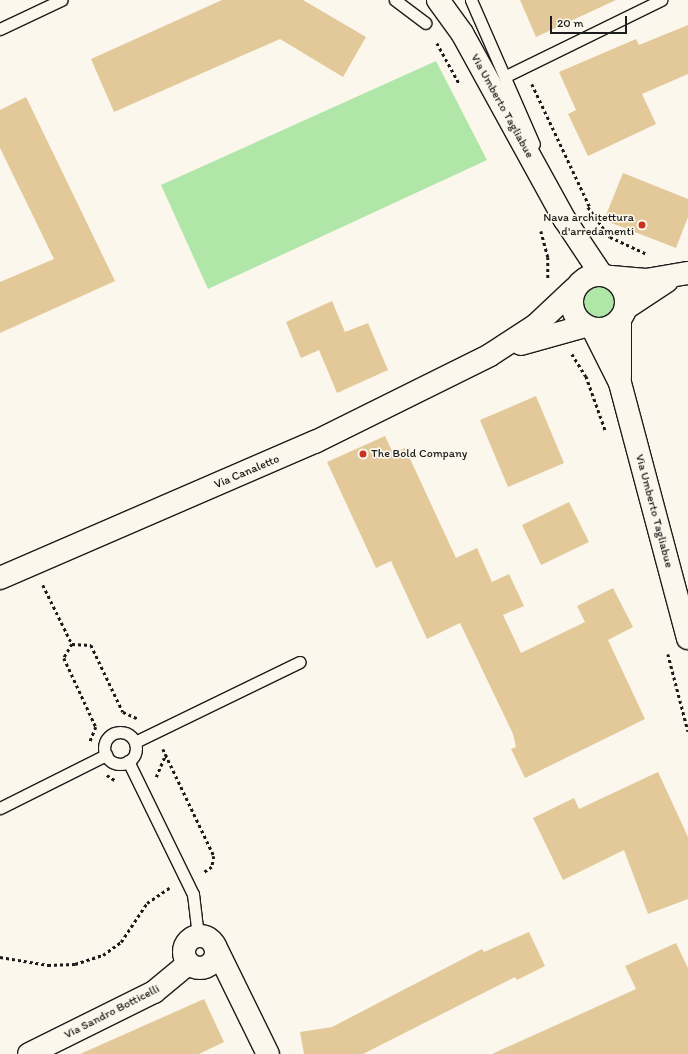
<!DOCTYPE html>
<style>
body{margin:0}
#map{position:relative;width:688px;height:1054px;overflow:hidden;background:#fbf7ec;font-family:Itim,sans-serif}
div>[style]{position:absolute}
.green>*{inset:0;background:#b0e6a8}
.round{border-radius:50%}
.building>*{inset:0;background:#e3c999}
.path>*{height:2.5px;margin-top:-1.25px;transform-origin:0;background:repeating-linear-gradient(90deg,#1c1c1c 0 3px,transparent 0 6px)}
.roads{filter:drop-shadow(1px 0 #1c1c1c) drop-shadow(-1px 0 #1c1c1c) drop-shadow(0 1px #1c1c1c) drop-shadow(0 -1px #1c1c1c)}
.service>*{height:11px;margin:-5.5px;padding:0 5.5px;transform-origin:5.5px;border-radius:5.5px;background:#fbf7ec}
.service>.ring{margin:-5.5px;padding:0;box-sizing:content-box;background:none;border:11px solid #fbf7ec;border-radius:50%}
.minor>*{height:22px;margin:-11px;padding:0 11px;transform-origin:11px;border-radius:11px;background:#fbf7ec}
.minor>.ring{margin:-11px;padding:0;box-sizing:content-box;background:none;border:22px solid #fbf7ec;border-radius:50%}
.tertiary>*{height:22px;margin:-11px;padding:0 11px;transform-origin:11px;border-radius:11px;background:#fbf7ec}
.tertiary>.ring{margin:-11px;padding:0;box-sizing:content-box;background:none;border:22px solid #fbf7ec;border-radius:50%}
.dots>*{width:11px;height:11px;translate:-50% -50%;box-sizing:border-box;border:2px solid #fbf7ec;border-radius:50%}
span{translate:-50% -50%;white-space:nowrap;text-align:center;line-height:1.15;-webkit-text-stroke:3.5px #fbf7ec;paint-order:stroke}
.street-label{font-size:12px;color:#1c1c1c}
.poi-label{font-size:12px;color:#1c1c1c}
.right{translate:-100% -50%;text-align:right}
.left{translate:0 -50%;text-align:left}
.scale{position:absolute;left:550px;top:16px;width:77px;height:18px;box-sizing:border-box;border:2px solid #1c1c1c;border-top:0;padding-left:5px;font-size:12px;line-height:14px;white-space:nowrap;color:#1c1c1c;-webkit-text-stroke:3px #fbf7ec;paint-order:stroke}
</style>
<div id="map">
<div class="green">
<i style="clip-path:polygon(436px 61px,487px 160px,208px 289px,161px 185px)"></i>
<i class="round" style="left:580px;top:284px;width:36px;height:36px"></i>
</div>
<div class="building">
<i style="clip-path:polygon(222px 0,303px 0,366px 37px,343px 77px,280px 39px,114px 112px,91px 59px)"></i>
<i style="clip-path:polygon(520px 0,616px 0,536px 37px)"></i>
<i style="clip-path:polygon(688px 25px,688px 74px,642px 94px,656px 124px,588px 156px,568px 114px,576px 110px,559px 72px,636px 39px,639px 45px)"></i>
<i style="clip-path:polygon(26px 97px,115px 281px,0 333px,0 282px,54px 259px,0 148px,0 110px)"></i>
<i style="clip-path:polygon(623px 173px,688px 199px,688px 217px,676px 248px,604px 220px)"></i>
<i style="clip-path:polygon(332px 301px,345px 332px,368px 323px,388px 370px,337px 393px,319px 350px,301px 358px,286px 322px)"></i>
<i style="clip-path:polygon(536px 396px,564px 463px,508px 487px,480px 420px)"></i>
<i style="clip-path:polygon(385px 436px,393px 453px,405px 448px,456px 558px,477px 548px,492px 582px,509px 574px,524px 606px,503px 615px,521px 653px,585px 622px,577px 606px,613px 588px,633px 627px,608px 640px,645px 719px,525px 778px,511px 749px,516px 747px,513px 734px,460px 623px,427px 639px,391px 561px,376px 568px,327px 462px)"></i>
<i style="clip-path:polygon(569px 502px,589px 542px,541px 565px,522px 525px)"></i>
<i style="clip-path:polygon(658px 772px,688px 837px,688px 899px,648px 914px,624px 850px,563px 880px,533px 818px,574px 798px,579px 809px)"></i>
<i style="clip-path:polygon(529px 932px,545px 966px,517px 980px,515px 977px,363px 1054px,304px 1054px,300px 1032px,332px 1027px,482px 949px,484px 952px)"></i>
<i style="clip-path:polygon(676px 943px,688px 968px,688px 1054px,492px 1054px,636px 989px,625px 966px)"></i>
<i style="clip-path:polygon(204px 999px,224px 1042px,199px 1054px,80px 1054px)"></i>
</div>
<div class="path">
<i style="left:437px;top:43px;width:46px;rotate:61.2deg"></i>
<i style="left:532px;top:84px;width:136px;rotate:64.8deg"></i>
<i style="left:588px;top:207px;width:37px;rotate:54deg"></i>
<i style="left:610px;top:237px;width:41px;rotate:24.7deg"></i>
<i style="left:541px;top:231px;width:27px;rotate:75deg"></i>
<i style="left:548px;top:257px;width:22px;rotate:90deg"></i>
<i style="left:572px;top:354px;width:26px;rotate:58deg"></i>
<i style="left:586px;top:376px;width:59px;rotate:70.3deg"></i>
<i style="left:43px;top:585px;width:66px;rotate:63.8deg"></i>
<i style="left:72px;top:644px;width:19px;rotate:3deg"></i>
<i style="left:91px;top:645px;width:74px;rotate:64.5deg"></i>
<i style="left:123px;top:712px;width:17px;rotate:24deg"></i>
<i style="left:72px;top:644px;width:16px;rotate:120deg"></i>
<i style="left:64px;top:658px;width:76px;rotate:65.1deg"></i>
<i style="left:96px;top:727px;width:16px;rotate:112deg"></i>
<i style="left:668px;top:654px;width:80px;rotate:75.4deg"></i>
<i style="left:163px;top:749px;width:119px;rotate:64.5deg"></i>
<i style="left:214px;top:856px;width:11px;rotate:100deg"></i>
<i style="left:212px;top:867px;width:11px;rotate:146deg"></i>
<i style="left:107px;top:775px;width:11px;rotate:34deg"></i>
<i style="left:156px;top:777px;width:25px;rotate:-67deg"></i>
<i style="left:0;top:957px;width:49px;rotate:9.5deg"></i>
<i style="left:48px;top:965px;width:27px;rotate:-2deg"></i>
<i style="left:75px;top:964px;width:29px;rotate:-18deg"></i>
<i style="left:103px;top:955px;width:22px;rotate:-36deg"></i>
<i style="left:121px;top:942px;width:47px;rotate:-56.3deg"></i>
<i style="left:147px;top:903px;width:27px;rotate:-34deg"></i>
</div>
<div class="roads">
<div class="service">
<i style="left:395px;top:0;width:38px;rotate:37deg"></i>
<i style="left:471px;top:0;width:157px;rotate:66.4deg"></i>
<i style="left:0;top:29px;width:68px;rotate:-25.4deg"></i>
<i style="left:506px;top:76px;width:173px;rotate:-26.1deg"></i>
<i class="ring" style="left:104px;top:732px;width:21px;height:21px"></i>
<i style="left:135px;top:742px;width:183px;rotate:-25.9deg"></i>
<i style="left:128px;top:761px;width:148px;rotate:64deg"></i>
<i style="left:193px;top:894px;width:42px;rotate:83.2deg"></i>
<i style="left:0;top:808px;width:119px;rotate:-26.6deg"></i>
</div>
<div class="minor">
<i style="left:611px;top:277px;width:35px;rotate:5deg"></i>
<i style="left:646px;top:280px;width:43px;rotate:-9.5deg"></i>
<i style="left:626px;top:308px;width:49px;rotate:-33.4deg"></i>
<i class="ring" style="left:184px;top:936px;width:10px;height:10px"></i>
<i style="left:215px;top:946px;width:120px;rotate:63.9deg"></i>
<i style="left:29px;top:1054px;width:140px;rotate:-26.4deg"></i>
<i style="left:154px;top:992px;width:45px;rotate:-39.6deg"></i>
</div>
<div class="tertiary">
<i style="left:438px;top:0;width:41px;rotate:54deg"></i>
<i style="left:462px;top:33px;width:213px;rotate:61.2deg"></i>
<i style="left:565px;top:220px;width:65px;rotate:56.3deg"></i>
<i class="ring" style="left:572px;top:275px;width:32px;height:32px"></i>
<i style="left:620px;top:319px;width:58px;rotate:90deg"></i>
<i style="left:593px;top:329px;width:60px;rotate:63.4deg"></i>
<i style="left:620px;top:383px;width:264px;rotate:75.1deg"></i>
<i style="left:521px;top:344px;width:66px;rotate:-15.7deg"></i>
<i style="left:0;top:578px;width:343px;rotate:-23.4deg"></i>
<i style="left:315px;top:442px;width:195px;rotate:-26.4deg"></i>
<i style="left:490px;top:355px;width:55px;rotate:-33.1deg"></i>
<i style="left:536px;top:325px;width:51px;rotate:-43.4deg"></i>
</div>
</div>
<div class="dots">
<i style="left:642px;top:225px;background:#c8321e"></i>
<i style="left:363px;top:454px;background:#c8321e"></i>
</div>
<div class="street-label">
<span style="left:502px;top:106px;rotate:61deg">Via Umberto Tagliabue</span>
<span style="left:247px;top:472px;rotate:-23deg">Via Canaletto</span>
<span style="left:654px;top:511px;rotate:75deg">Via Umberto Tagliabue</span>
<span style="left:112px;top:1012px;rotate:-27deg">Via Sandro Botticelli</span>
</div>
<div class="poi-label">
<span class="right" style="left:634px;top:225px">Nava architettura<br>d'arredamenti</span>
<span class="left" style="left:371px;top:454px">The Bold Company</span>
</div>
<div class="scale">20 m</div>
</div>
